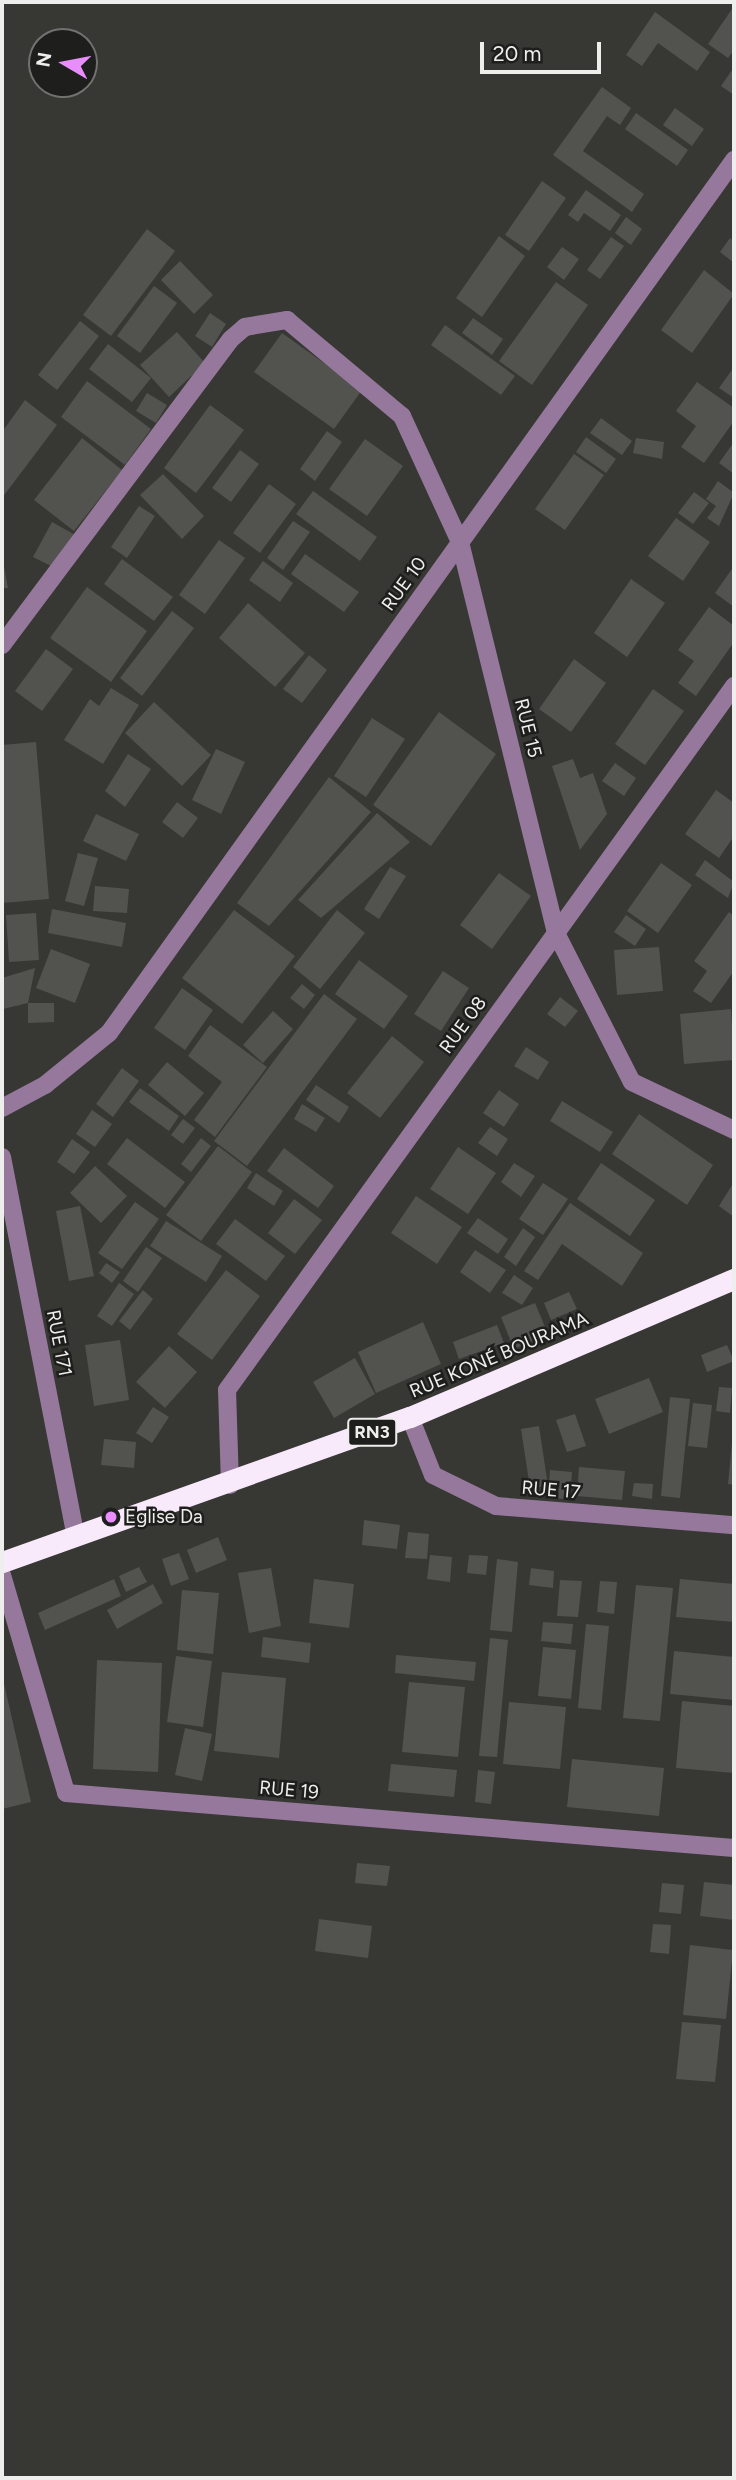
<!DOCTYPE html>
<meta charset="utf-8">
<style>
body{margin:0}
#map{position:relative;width:736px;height:2480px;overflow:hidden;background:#373733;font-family:Figtree,sans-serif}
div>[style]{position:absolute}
.building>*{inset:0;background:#52524f}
.minor>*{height:18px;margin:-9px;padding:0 9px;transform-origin:9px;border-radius:9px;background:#95789b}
.highway>*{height:21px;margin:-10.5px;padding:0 10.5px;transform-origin:10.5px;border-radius:10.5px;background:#f8e9fb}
.dots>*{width:19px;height:19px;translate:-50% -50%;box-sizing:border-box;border:4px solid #1e1e1d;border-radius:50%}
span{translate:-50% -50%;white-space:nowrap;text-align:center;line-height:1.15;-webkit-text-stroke:5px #1e1e1d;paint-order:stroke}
.shield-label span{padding:2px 5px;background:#1e1e1d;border:2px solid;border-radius:5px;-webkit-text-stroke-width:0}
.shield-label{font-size:18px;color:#eeeeec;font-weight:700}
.street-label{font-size:19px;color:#eeeeec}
.poi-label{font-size:19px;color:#eeeeec}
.left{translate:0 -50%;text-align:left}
.frame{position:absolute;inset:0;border:4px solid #eeeeec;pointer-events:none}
.north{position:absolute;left:28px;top:28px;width:70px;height:70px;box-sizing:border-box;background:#1e1e1d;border:2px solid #717170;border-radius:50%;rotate:280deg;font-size:19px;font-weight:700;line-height:28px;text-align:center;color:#eeeeec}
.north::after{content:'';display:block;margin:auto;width:24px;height:32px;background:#e98dfd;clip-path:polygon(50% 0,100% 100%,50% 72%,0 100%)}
.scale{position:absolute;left:480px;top:42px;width:121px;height:32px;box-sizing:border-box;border:4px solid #eeeeec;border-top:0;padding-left:9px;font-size:21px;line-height:24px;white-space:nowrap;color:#eeeeec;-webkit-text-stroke:5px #1e1e1d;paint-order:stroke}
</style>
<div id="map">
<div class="building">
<i style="clip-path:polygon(734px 6px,734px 50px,728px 58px,708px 44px)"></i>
<i style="clip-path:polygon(655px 12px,710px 52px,697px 71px,658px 43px,642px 66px,626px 55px)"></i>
<i style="clip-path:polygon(732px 70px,734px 72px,734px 95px,721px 86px)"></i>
<i style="clip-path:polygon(602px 87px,631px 108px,620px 125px,607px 116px,583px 151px,644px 194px,632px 212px,553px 155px)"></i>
<i style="clip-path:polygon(675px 108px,704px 129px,692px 146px,663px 125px)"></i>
<i style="clip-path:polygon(636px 113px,688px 150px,677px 166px,625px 129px)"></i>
<i style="clip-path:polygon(542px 181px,566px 198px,529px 251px,505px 235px)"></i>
<i style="clip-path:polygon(586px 190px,621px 215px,610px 231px,584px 213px,578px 222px,568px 215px)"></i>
<i style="clip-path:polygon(626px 217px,642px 229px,631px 245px,615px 233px)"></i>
<i style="clip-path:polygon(147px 229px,175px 251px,111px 336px,83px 315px)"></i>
<i style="clip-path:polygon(499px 236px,525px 256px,482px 317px,456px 298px)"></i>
<i style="clip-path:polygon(611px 237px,624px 246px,600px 279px,587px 270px)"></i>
<i style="clip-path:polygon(730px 238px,734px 242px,734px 263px,720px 252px)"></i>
<i style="clip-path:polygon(562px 247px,579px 259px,564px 280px,547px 267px)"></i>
<i style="clip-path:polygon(180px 261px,213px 295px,194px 314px,161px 280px)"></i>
<i style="clip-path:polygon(704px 270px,734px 294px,692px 353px,661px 330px)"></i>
<i style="clip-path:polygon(556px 282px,588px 305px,532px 385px,499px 361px)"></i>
<i style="clip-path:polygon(154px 286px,177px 303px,140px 353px,117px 336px)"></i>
<i style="clip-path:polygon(210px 313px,226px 324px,212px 347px,195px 336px)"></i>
<i style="clip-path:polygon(473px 318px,503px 339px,492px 355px,462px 333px)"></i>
<i style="clip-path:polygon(80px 321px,99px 336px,57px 390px,38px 375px)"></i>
<i style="clip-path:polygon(445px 325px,515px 376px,501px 395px,431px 345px)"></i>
<i style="clip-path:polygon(177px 332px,205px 363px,169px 397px,140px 365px)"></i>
<i style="clip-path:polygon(282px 333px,362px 390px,334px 429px,254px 372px)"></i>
<i style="clip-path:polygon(108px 344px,151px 378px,132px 402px,89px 369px)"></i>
<i style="clip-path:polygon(734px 367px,734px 398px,719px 388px)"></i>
<i style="clip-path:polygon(87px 381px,151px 429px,125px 465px,61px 417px)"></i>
<i style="clip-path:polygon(697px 382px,734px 408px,734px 421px,704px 463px,681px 447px,696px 426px,676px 411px)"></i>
<i style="clip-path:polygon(147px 393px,167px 405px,156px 423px,136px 411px)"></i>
<i style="clip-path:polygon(25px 400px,57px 425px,2px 498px,2px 432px)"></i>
<i style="clip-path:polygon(210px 405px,244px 430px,196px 493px,164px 468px)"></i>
<i style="clip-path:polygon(601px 418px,632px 441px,622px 455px,590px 433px)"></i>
<i style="clip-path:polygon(327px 431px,342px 442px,315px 481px,300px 469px)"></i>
<i style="clip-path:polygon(586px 437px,616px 459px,606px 473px,576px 452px)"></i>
<i style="clip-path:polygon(82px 438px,122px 470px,74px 531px,34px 500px)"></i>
<i style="clip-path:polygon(636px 438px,664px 442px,662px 459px,633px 453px)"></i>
<i style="clip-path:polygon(365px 439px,403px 466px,367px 516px,329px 489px)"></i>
<i style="clip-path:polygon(734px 442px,734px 474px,719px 463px)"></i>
<i style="clip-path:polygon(240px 450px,259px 464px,231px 502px,212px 488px)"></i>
<i style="clip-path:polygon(574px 454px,604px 475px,565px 530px,535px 509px)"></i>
<i style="clip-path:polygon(163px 474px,204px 516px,182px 539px,140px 495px)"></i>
<i style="clip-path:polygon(718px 481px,734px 493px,719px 526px,707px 518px,716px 506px,706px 499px)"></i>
<i style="clip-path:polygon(269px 484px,296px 504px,260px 553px,233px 533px)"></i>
<i style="clip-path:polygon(313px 491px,377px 537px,360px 561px,296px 514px)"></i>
<i style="clip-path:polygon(694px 492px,709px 503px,693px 524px,678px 513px)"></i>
<i style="clip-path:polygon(139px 506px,155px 516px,127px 558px,111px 547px)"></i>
<i style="clip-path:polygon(676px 518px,710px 542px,683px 581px,648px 556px)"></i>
<i style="clip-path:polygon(293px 521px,310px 532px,283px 570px,267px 558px)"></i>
<i style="clip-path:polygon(52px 522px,77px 536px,59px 570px,33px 557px)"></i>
<i style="clip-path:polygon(219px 540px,245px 558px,205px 614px,179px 595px)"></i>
<i style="clip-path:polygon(305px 554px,359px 592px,344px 612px,291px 574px)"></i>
<i style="clip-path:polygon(2px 556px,8px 588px,2px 588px)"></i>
<i style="clip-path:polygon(122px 559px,173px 597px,154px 621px,104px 584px)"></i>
<i style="clip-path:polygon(263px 561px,293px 583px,280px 602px,249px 580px)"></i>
<i style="clip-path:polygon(734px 566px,734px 607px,715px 593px)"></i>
<i style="clip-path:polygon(631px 579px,665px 603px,627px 657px,594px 633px)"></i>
<i style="clip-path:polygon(87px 587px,147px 631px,111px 682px,50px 638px)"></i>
<i style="clip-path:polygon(248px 603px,305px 653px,275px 687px,219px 638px)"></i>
<i style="clip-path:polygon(709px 607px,734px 626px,734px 642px,696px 696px,678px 683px,694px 661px,678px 650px)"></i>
<i style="clip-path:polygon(172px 611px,194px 628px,142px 696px,120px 678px)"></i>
<i style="clip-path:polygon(46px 649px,73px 669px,42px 711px,15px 691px)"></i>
<i style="clip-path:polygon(309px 655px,327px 670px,302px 703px,283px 689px)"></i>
<i style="clip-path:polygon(574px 659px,606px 683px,571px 732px,539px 709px)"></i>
<i style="clip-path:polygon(111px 688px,139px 705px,103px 764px,64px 740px,90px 699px,99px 706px)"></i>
<i style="clip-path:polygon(653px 689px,684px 711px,645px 765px,615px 744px)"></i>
<i style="clip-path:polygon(154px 702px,211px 755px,182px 786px,125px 733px)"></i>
<i style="clip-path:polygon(439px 712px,496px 754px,431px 846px,373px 805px)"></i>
<i style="clip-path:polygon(372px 718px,405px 739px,366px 797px,334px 776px)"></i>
<i style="clip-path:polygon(36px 742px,49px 899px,2px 903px,2px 745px)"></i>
<i style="clip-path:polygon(216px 749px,245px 762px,221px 814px,192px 800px)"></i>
<i style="clip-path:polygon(128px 754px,151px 769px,125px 807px,105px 791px)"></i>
<i style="clip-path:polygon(573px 759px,580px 778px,593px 773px,607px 814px,580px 850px,552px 766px)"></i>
<i style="clip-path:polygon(615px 763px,636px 778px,624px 796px,602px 781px)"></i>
<i style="clip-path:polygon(329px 777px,371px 812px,269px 926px,237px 903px)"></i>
<i style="clip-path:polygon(716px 790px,734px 803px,734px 836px,719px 858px,685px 834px)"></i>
<i style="clip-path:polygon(177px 802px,198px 818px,183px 838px,162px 822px)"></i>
<i style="clip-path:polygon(377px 813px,410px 842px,321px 918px,298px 900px)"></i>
<i style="clip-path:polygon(96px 814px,139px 834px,126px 861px,83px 841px)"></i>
<i style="clip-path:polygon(78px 853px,98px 858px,84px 906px,65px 901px)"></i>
<i style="clip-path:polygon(705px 860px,734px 882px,728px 898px,695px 875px)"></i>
<i style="clip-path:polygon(661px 863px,692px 885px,658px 933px,627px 911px)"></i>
<i style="clip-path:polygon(390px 867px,406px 876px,379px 919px,364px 909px)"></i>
<i style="clip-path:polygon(499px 873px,531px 896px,492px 949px,460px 925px)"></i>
<i style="clip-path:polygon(95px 886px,129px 889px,127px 913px,93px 911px)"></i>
<i style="clip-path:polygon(52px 909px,126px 923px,122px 947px,48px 933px)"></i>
<i style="clip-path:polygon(234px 910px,295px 956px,242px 1024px,182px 978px)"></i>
<i style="clip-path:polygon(337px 910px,365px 933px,320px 989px,293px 967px)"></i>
<i style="clip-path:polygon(729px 912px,734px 916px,734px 971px,711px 1003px,693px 991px,707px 971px,694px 961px)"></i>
<i style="clip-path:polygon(36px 913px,39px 960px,9px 962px,6px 915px)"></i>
<i style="clip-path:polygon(626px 915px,646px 929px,635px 946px,614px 932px)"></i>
<i style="clip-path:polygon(659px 947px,663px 991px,617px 995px,614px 950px)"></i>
<i style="clip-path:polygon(51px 949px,90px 964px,75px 1003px,36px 988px)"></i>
<i style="clip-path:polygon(359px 960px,408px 996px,384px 1029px,335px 994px)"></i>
<i style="clip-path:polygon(35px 968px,28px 1003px,3px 1009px,2px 978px)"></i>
<i style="clip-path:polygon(443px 971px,469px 988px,441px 1031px,414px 1014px)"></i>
<i style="clip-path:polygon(302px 984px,315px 995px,304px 1009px,290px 998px)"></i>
<i style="clip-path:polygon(182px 988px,213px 1010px,185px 1050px,154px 1028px)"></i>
<i style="clip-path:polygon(324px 994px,357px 1019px,247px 1166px,214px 1141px)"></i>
<i style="clip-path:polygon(560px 997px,578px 1011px,565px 1027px,547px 1014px)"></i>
<i style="clip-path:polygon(28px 1003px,54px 1003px,54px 1022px,28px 1023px)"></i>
<i style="clip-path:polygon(731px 1009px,734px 1060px,684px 1064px,680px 1014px)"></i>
<i style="clip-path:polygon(273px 1011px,293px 1029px,263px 1063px,243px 1045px)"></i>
<i style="clip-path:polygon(210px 1025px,267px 1067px,215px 1137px,194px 1120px,222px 1082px,188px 1056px)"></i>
<i style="clip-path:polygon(392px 1036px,424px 1062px,380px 1118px,347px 1093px)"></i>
<i style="clip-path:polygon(526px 1047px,549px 1062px,538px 1080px,514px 1066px)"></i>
<i style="clip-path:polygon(167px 1062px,204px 1093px,185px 1116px,148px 1085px)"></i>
<i style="clip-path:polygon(122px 1068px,139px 1081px,113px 1117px,96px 1104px)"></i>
<i style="clip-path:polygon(316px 1085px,349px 1107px,339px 1123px,306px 1100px)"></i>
<i style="clip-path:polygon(140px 1088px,179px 1116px,169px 1131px,129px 1102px)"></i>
<i style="clip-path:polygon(499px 1090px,519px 1104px,504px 1127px,483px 1113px)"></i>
<i style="clip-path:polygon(562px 1101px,613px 1132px,600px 1152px,550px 1121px)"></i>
<i style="clip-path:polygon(302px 1104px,325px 1118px,316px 1132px,294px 1119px)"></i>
<i style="clip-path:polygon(92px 1110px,112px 1124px,95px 1147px,76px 1134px)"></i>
<i style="clip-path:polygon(639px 1114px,713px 1165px,687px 1205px,612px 1154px)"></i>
<i style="clip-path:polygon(183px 1119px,195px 1128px,183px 1144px,171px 1135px)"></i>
<i style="clip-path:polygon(490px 1127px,508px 1139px,497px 1156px,478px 1143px)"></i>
<i style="clip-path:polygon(127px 1138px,185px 1182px,165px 1208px,107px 1164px)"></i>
<i style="clip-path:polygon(201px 1138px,211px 1146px,191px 1172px,181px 1164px)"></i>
<i style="clip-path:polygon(72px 1139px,90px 1152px,74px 1174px,57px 1162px)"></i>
<i style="clip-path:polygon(218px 1146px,252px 1172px,201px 1241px,166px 1215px)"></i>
<i style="clip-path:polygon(458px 1147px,496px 1173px,468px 1214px,430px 1189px)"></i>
<i style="clip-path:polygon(284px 1148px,334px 1186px,318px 1208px,267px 1171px)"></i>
<i style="clip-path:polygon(514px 1163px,535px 1176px,521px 1197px,501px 1182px)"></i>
<i style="clip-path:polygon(601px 1163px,655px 1200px,630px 1236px,577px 1199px)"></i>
<i style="clip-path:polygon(95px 1166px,127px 1196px,101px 1223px,70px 1193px)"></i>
<i style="clip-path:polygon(256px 1173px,283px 1191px,274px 1206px,247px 1188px)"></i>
<i style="clip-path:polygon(734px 1182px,734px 1217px,719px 1206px)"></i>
<i style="clip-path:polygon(543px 1183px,568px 1199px,543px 1235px,519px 1219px)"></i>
<i style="clip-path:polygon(416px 1196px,462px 1227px,437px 1264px,391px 1233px)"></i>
<i style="clip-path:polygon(294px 1199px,322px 1220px,295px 1254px,268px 1233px)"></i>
<i style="clip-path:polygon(135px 1202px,159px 1219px,122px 1269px,98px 1253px)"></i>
<i style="clip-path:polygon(570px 1203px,643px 1253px,622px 1286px,562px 1244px,538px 1280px,524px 1271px)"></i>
<i style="clip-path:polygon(80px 1206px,94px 1276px,69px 1281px,56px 1211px)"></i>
<i style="clip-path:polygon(478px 1218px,508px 1239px,498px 1254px,467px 1233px)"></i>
<i style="clip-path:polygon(235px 1219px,285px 1256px,266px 1281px,216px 1244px)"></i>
<i style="clip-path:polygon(166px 1221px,222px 1256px,206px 1282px,150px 1246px)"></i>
<i style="clip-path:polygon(523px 1228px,535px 1237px,516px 1266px,504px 1257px)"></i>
<i style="clip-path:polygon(146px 1247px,162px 1258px,138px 1292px,123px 1281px)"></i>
<i style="clip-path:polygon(475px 1250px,506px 1270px,490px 1293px,460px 1272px)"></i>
<i style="clip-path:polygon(106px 1263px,120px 1272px,112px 1283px,99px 1273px)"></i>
<i style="clip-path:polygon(226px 1270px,260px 1296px,212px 1360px,177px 1334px)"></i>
<i style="clip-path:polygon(514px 1275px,533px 1288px,522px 1305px,502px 1293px)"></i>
<i style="clip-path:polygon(119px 1283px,134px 1294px,112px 1326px,97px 1316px)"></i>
<i style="clip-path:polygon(143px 1290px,153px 1299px,130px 1330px,119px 1321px)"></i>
<i style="clip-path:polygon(569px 1292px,577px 1309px,551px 1320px,544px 1303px)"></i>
<i style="clip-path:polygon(535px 1303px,548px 1334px,514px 1349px,501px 1317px)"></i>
<i style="clip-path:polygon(423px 1322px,441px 1364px,376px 1393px,358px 1352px)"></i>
<i style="clip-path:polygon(497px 1325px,504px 1343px,459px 1359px,453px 1342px)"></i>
<i style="clip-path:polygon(120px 1340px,129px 1400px,94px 1406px,85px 1345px)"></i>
<i style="clip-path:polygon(727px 1345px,734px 1361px,707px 1372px,701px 1355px)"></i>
<i style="clip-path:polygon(169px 1346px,197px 1372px,165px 1408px,136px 1382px)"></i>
<i style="clip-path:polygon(355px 1358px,375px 1394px,334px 1418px,313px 1382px)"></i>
<i style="clip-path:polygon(649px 1378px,663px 1412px,609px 1434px,595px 1399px)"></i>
<i style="clip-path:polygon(719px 1387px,732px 1388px,730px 1413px,716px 1411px)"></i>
<i style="clip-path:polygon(670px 1397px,690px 1399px,680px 1498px,661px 1496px)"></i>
<i style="clip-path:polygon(693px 1403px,712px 1405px,707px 1448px,688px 1446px)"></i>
<i style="clip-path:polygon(153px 1407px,169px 1417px,152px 1443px,136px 1433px)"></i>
<i style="clip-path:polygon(575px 1414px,586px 1446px,567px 1452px,556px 1420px)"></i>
<i style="clip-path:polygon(539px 1426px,548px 1486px,530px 1488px,521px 1429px)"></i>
<i style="clip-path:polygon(104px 1439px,136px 1442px,134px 1468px,101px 1465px)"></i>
<i style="clip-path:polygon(732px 1443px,734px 1443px,734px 1485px,728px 1484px)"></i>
<i style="clip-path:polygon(579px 1467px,625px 1471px,622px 1500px,577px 1496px)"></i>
<i style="clip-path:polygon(550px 1470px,572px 1472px,570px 1500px,548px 1497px)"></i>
<i style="clip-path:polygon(634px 1483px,653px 1484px,652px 1499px,632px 1496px)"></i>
<i style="clip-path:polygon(364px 1520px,400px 1525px,397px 1549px,362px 1545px)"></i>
<i style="clip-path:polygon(408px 1532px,429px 1534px,427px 1559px,405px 1558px)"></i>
<i style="clip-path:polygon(218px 1537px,227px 1560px,196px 1573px,187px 1550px)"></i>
<i style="clip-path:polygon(179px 1553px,189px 1579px,171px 1586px,162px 1559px)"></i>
<i style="clip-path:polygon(430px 1555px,452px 1557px,450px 1582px,427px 1579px)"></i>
<i style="clip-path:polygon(469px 1555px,488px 1556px,486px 1575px,467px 1573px)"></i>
<i style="clip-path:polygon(497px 1559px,518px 1562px,512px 1632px,490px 1630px)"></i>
<i style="clip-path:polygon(139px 1567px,147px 1582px,126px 1592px,119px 1576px)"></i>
<i style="clip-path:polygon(271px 1568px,281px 1626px,249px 1633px,238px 1573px)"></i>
<i style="clip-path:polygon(531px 1568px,554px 1571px,553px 1588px,529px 1585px)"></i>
<i style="clip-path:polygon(114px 1579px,121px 1596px,45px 1630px,38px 1613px)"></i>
<i style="clip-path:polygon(314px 1579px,354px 1584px,349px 1628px,309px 1623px)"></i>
<i style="clip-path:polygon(680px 1579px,734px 1584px,734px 1622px,676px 1617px)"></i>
<i style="clip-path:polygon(560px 1580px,582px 1581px,578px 1617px,557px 1616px)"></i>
<i style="clip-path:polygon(600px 1581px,617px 1582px,614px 1614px,597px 1612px)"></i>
<i style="clip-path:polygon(153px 1584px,163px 1603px,117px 1629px,107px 1610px)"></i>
<i style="clip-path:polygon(636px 1585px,673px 1588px,660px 1721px,623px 1718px)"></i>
<i style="clip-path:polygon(182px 1590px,219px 1593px,213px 1654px,177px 1650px)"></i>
<i style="clip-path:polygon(543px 1622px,573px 1624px,571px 1644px,541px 1641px)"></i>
<i style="clip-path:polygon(586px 1624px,609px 1626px,601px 1710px,578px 1708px)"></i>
<i style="clip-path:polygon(263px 1637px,311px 1643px,309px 1663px,261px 1657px)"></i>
<i style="clip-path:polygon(490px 1638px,508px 1640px,497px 1757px,479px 1756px)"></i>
<i style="clip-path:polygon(543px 1647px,576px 1650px,571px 1699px,538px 1696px)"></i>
<i style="clip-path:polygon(674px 1651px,734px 1657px,734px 1700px,670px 1694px)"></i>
<i style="clip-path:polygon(396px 1655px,476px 1662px,474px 1681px,395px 1673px)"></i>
<i style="clip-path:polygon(176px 1656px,212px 1661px,203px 1727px,167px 1722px)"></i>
<i style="clip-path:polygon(97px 1660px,162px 1663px,158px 1772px,93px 1769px)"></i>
<i style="clip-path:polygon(222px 1672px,286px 1678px,279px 1758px,214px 1751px)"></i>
<i style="clip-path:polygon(3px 1679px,31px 1802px,2px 1809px,2px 1680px)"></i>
<i style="clip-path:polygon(409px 1682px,465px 1687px,458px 1757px,402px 1752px)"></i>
<i style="clip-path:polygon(682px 1701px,734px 1706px,734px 1773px,676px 1768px)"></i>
<i style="clip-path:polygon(509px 1702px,566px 1707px,560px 1769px,503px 1764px)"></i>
<i style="clip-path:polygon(185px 1728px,212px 1734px,202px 1781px,175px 1775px)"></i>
<i style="clip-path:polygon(572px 1759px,664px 1768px,659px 1816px,567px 1807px)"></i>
<i style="clip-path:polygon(391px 1764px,457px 1770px,454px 1797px,388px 1791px)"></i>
<i style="clip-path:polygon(478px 1770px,495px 1772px,491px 1804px,475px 1802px)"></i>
<i style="clip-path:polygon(357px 1863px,390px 1866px,387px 1886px,355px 1883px)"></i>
<i style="clip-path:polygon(704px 1882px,734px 1885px,734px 1920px,700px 1916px)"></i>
<i style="clip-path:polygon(662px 1883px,684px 1885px,681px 1914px,659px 1912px)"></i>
<i style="clip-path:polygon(319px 1919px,372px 1926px,368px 1958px,315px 1951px)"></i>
<i style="clip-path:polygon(653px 1924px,671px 1925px,669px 1954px,650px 1952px)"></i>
<i style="clip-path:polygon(690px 1945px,733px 1950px,726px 2019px,683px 2015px)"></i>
<i style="clip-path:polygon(682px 2022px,721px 2025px,715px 2082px,676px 2079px)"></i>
</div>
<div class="minor">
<i style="left:2px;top:645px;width:382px;rotate:-53.2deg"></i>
<i style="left:231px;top:339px;width:18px;rotate:-41deg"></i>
<i style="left:245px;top:327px;width:43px;rotate:-9.5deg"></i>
<i style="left:287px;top:320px;width:150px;rotate:39.9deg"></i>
<i style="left:402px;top:416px;width:139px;rotate:65.3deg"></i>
<i style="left:460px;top:542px;width:403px;rotate:76.2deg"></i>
<i style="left:556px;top:933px;width:167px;rotate:63deg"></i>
<i style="left:632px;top:1082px;width:113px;rotate:25.2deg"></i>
<i style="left:2px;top:1108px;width:49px;rotate:-28.1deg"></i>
<i style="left:45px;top:1085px;width:82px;rotate:-39.1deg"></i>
<i style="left:109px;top:1033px;width:1074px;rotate:-54.4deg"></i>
<i style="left:2px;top:1157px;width:386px;rotate:79deg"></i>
<i style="left:410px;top:1417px;width:62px;rotate:68.4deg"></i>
<i style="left:433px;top:1475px;width:70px;rotate:26.2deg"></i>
<i style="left:496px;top:1506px;width:239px;rotate:4.6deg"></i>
<i style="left:230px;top:1485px;width:95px;rotate:-91.8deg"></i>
<i style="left:227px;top:1390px;width:868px;rotate:-54.24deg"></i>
<i style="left:2px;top:1575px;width:227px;rotate:73.6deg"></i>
<i style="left:66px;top:1793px;width:670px;rotate:4.71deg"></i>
</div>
<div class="highway">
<i style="left:2px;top:1562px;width:433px;rotate:-19.6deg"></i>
<i style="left:410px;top:1417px;width:352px;rotate:-23.1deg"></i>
</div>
<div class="dots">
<i style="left:111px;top:1517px;background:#e98dfd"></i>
</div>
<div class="shield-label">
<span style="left:372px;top:1432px">RN3</span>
</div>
<div class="street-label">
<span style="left:404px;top:584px;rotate:-54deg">RUE 10</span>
<span style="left:528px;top:728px;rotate:76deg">RUE 15</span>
<span style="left:463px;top:1025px;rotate:-54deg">RUE 08</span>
<span style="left:59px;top:1343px;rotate:79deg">RUE 171</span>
<span style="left:499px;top:1355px;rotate:-23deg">RUE KONÉ BOURAMA</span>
<span style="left:551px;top:1490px;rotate:5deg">RUE 17</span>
<span style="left:289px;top:1790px;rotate:5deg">RUE 19</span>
</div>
<div class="poi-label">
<span class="left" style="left:125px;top:1517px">Eglise Da</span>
</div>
<div class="frame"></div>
<div class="north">N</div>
<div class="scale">20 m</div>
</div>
